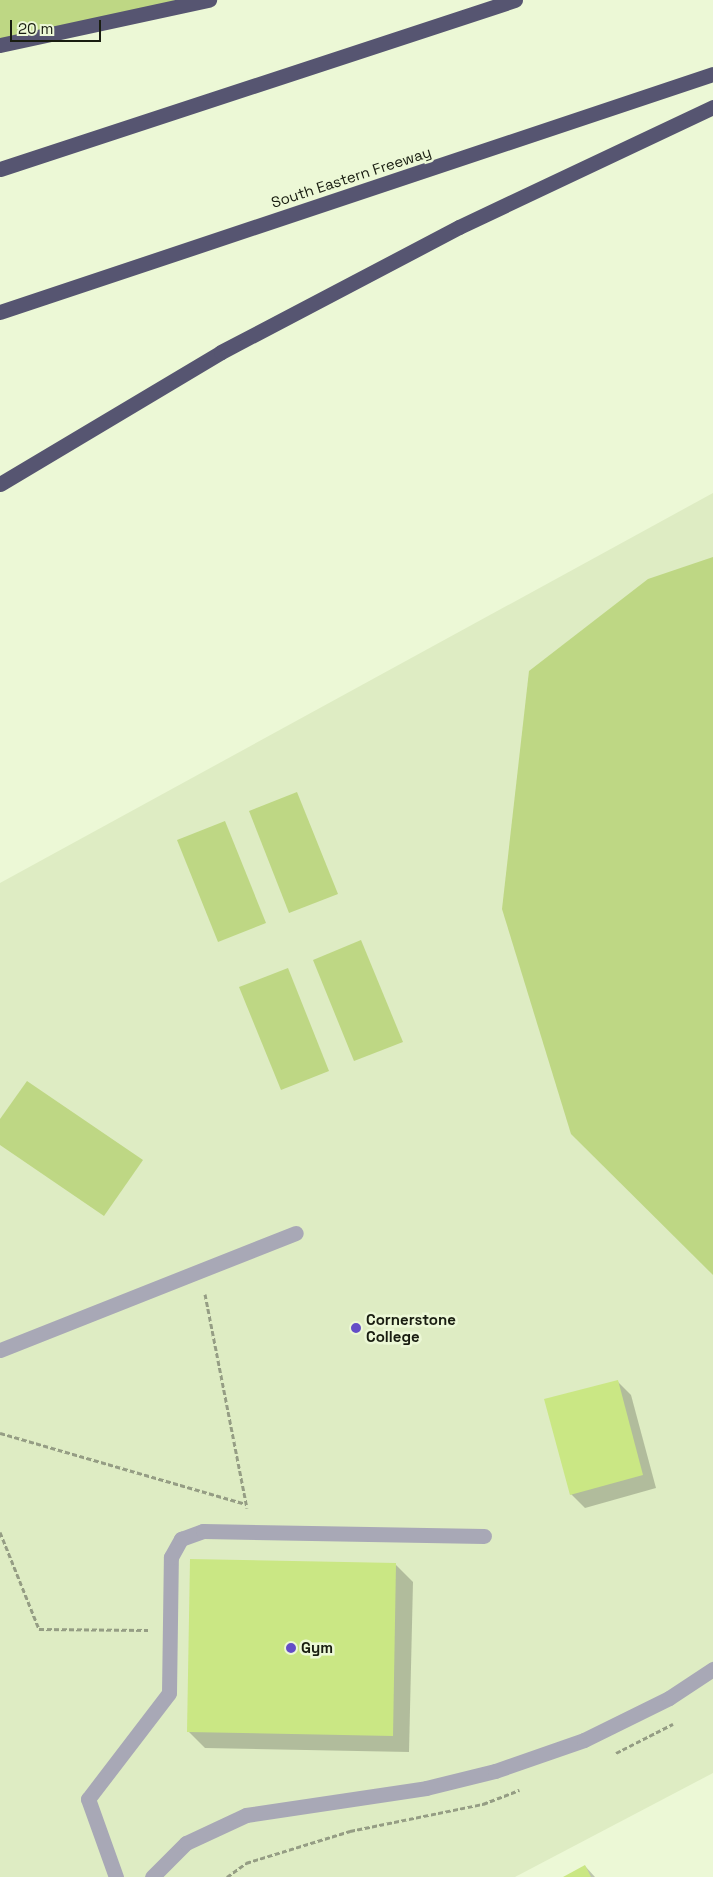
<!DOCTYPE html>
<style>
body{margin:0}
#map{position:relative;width:713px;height:1877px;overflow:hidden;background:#ecf8d6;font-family:"Space Grotesk",sans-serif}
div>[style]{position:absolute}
.built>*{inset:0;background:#deecc3}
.green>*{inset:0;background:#bed784}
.shadow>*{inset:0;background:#0003}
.building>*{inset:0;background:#cae784}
.path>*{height:3px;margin-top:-1.5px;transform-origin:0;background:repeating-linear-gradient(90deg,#959d84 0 5px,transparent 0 7.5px)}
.service>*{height:15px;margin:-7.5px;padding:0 7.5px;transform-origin:7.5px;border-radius:7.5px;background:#a8a8b6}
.motorway>*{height:15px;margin:-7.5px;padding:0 7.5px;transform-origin:7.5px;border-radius:7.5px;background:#565571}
.dots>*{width:14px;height:14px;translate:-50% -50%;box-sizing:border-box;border:2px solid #ecf8d6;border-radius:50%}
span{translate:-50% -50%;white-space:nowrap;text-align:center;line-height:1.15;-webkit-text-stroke:5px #ecf8d6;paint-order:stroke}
.street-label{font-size:15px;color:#191d11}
.poi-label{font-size:15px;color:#191d11;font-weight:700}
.left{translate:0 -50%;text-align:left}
.scale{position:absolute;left:10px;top:20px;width:91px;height:22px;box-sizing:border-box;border:2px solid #191d11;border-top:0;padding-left:6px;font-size:15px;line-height:18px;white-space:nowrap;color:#191d11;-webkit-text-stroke:4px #ecf8d6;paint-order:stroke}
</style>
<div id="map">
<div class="built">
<i style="clip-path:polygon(713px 493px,713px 1773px,515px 1877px,0 1877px,0 883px)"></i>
</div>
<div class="green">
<i style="clip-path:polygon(0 0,209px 0,0 45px)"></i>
<i style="clip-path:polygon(713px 557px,713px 1275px,571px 1134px,502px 909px,529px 671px,648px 579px)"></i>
<i style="clip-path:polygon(297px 792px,338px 894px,289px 913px,249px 811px)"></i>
<i style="clip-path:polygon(225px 821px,266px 923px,218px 942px,177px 840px)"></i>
<i style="clip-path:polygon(361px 940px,403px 1042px,354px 1061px,313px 960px)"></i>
<i style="clip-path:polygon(288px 968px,329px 1071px,281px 1090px,239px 987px)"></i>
<i style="clip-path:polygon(27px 1081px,143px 1160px,104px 1216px,0 1145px,0 1119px)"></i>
</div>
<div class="shadow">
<i style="clip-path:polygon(617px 1381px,631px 1395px,656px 1488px,585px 1508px,571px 1494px)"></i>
<i style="clip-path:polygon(396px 1565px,413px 1582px,409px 1752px,205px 1748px,188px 1731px)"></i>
<i style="clip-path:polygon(585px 1866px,595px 1877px,566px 1877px)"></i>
</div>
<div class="building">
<i style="clip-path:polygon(618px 1380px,643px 1475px,570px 1495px,544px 1399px)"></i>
<i style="clip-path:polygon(190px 1559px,396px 1563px,393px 1736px,187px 1732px)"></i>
<i style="clip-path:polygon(585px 1865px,591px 1877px,563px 1877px)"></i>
</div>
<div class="path">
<i style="left:205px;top:1294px;width:218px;rotate:78.9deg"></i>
<i style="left:0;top:1433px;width:256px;rotate:16.1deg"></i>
<i style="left:0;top:1532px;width:105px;rotate:68.1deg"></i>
<i style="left:39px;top:1629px;width:109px;rotate:0.5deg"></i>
<i style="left:616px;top:1753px;width:64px;rotate:-27deg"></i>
<i style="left:227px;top:1877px;width:24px;rotate:-36deg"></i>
<i style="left:246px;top:1863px;width:109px;rotate:-17.1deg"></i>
<i style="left:350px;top:1831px;width:136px;rotate:-11.5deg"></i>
<i style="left:483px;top:1804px;width:39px;rotate:-21deg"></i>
</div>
<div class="service">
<i style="left:0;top:1350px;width:318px;rotate:-21.6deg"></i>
<i style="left:116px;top:1877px;width:83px;rotate:-109.7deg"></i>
<i style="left:88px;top:1799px;width:133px;rotate:-52.6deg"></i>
<i style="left:169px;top:1693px;width:136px;rotate:-89.2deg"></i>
<i style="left:171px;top:1557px;width:21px;rotate:-61deg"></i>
<i style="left:181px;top:1539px;width:23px;rotate:-20deg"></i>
<i style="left:203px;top:1531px;width:281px;rotate:1deg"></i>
<i style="left:152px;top:1877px;width:48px;rotate:-45deg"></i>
<i style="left:186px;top:1843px;width:66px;rotate:-25deg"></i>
<i style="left:246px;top:1815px;width:182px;rotate:-8.5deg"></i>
<i style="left:426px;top:1788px;width:71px;rotate:-13.8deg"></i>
<i style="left:495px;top:1771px;width:94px;rotate:-19.2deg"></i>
<i style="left:584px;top:1740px;width:95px;rotate:-26.3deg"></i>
<i style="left:669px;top:1698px;width:53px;rotate:-33.4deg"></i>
</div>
<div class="motorway">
<i style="left:0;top:45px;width:214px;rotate:-12.2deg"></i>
<i style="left:0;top:169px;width:542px;rotate:-18.17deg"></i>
<i style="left:0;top:312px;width:752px;rotate:-18.46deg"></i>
<i style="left:0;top:484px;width:257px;rotate:-30.8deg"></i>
<i style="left:221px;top:352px;width:269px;rotate:-27.7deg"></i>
<i style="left:459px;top:227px;width:281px;rotate:-25.3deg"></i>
</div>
<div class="dots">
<i style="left:356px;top:1328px;background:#644ec7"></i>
<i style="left:291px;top:1648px;background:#644ec7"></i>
</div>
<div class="street-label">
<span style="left:351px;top:177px;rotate:-18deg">South Eastern Freeway</span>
</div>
<div class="poi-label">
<span class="left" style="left:366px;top:1328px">Cornerstone<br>College</span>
<span class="left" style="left:301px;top:1648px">Gym</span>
</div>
<div class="scale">20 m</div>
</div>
